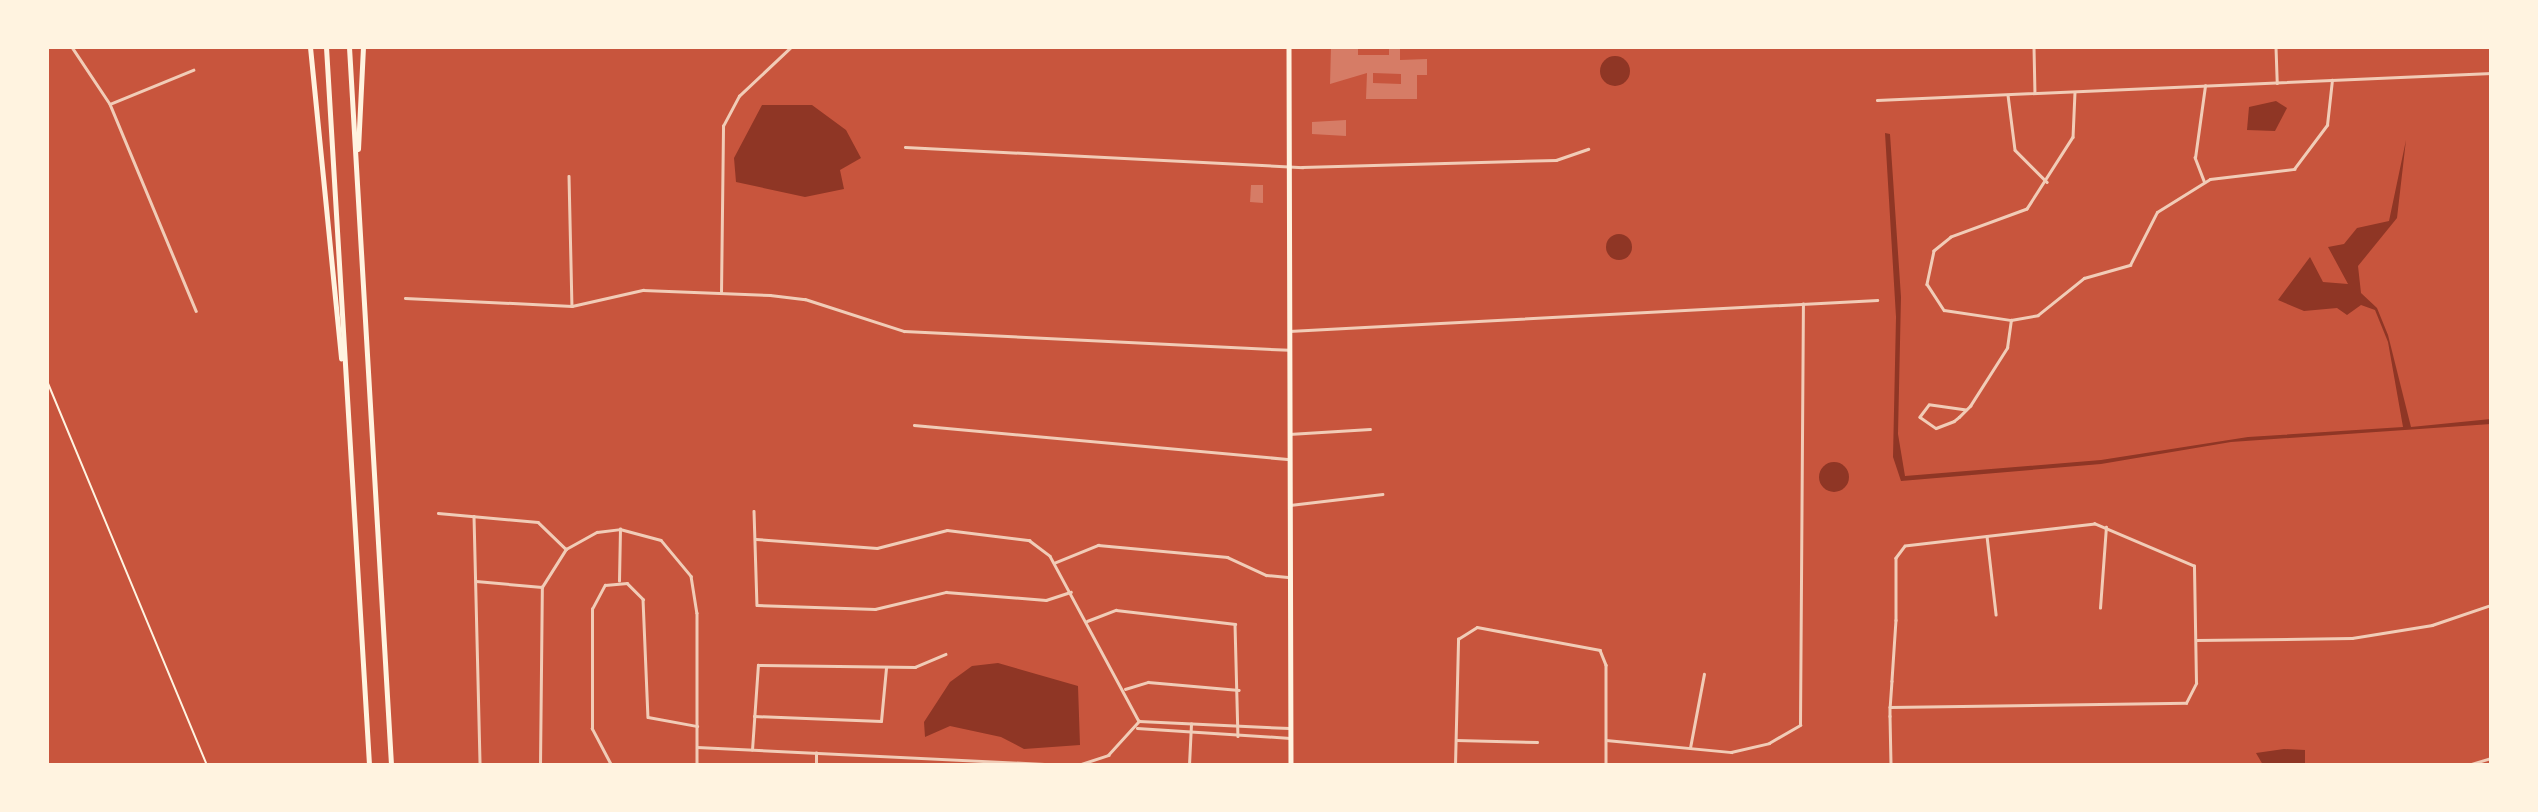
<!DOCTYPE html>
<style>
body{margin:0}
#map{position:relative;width:2538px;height:812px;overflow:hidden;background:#c8553d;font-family:Lato,sans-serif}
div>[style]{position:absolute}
.water>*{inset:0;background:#8f3625}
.round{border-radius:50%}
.building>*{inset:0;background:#d67c66}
.path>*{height:2px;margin:-1px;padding:0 1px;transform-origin:1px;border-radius:1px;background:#fff3e0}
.minor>*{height:2.5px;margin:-1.25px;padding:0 1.25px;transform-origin:1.25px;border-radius:1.25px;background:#f1ccb7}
.secondary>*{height:4.5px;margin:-2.25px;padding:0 2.25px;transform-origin:2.25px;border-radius:2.25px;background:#fff3e0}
.motorway>*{height:5px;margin:-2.5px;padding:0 2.5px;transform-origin:2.5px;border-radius:2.5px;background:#fff3e0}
span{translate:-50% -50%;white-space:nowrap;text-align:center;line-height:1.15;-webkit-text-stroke:7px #fff3e0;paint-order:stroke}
.frame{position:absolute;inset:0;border:49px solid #fff3e0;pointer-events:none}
</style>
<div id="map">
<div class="water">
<i class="round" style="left:1600px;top:56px;width:30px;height:30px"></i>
<i style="clip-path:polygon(2276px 101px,2287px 108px,2275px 131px,2247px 130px,2249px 107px)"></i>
<i style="clip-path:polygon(762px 105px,812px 105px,846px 130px,861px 158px,840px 170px,844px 189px,805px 197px,736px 182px,734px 158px)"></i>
<i style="clip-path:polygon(1885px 133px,1890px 134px,1901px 297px,1898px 434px,1905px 476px,2101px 460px,2248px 437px,2403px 427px,2388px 342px,2375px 310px,2361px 305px,2347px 315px,2337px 308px,2304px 311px,2278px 300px,2310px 257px,2323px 282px,2348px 284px,2328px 247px,2344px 244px,2357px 228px,2389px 221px,2406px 140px,2397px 218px,2358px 266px,2361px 293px,2377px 308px,2388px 335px,2411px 427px,2491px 419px,2491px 424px,2231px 442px,2101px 464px,1901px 481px,1893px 457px,1896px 317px)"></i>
<i class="round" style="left:1606px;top:234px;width:26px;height:26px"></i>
<i class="round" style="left:1819px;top:462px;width:30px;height:30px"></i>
<i style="clip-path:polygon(998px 663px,1078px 686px,1080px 745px,1024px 749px,1001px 737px,950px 726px,925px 737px,924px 722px,950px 682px,972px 666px)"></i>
<i style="clip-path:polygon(2284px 749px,2305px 750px,2305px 765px,2263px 765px,2256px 753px)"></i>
</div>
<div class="building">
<i style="clip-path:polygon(evenodd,1331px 47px,1358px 47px,1358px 55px,1389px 55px,1389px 47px,1400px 47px,1400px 60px,1427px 59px,1427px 75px,1417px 75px,1417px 99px,1366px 99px,1367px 73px,1330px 84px,1331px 47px,1373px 73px,1401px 74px,1401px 84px,1373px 83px,1373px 73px)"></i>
<i style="clip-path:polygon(1346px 120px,1346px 136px,1312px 134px,1312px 122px)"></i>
<i style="clip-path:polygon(1251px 185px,1263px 185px,1263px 203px,1250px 202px)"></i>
</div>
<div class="path">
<i style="left:47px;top:381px;width:416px;rotate:67.4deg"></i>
</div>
<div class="minor">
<i style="left:72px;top:47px;width:69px;rotate:56.3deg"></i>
<i style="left:110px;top:104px;width:224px;rotate:67.4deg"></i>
<i style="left:2034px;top:47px;width:46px;rotate:88.8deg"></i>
<i style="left:2276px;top:47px;width:36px;rotate:88deg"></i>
<i style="left:2075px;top:92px;width:45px;rotate:92.5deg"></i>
<i style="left:2073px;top:137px;width:85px;rotate:122.6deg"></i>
<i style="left:2027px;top:209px;width:81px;rotate:159.8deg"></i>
<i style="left:1951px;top:237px;width:22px;rotate:141deg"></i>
<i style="left:1934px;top:251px;width:34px;rotate:102deg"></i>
<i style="left:1927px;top:284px;width:31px;rotate:57deg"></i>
<i style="left:1944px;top:310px;width:68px;rotate:8.5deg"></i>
<i style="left:2011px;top:320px;width:27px;rotate:-10deg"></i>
<i style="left:2038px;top:315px;width:59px;rotate:-38.8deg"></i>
<i style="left:2084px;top:278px;width:48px;rotate:-15.8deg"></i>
<i style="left:2130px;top:265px;width:59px;rotate:-63deg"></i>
<i style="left:2157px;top:212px;width:62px;rotate:-31.9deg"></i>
<i style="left:2210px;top:179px;width:85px;rotate:-6.8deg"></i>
<i style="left:2294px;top:169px;width:55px;rotate:-53.1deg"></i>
<i style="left:2327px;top:125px;width:45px;rotate:-83.7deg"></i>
<i style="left:2008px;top:95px;width:55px;rotate:82.7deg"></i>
<i style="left:2015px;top:150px;width:45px;rotate:45deg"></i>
<i style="left:1877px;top:100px;width:615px;rotate:-2.52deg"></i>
<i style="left:110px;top:104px;width:90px;rotate:-22.3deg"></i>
<i style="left:905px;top:147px;width:398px;rotate:2.9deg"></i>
<i style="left:1302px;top:167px;width:254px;rotate:-1.6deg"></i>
<i style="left:1556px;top:160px;width:34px;rotate:-19deg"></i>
<i style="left:569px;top:176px;width:130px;rotate:88.7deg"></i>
<i style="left:2204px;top:182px;width:26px;rotate:-111deg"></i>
<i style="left:2195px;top:158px;width:73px;rotate:-82.1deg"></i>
<i style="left:721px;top:293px;width:167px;rotate:-89.3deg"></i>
<i style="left:723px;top:126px;width:34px;rotate:-62deg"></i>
<i style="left:739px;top:96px;width:71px;rotate:-43.3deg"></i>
<i style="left:405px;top:298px;width:167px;rotate:2.7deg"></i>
<i style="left:572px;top:306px;width:73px;rotate:-12.7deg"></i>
<i style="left:643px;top:290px;width:127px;rotate:2.3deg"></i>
<i style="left:770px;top:295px;width:35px;rotate:7deg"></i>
<i style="left:805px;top:299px;width:104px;rotate:17.9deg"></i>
<i style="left:904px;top:331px;width:385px;rotate:2.8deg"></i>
<i style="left:1289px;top:331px;width:589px;rotate:-3.02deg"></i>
<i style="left:1966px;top:410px;width:37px;rotate:-172deg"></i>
<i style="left:1929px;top:405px;width:15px;rotate:127deg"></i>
<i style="left:1920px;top:417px;width:19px;rotate:35deg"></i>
<i style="left:1936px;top:428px;width:19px;rotate:-21deg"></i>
<i style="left:1954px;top:421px;width:6px;rotate:-39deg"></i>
<i style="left:1959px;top:417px;width:16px;rotate:-45deg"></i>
<i style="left:1970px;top:406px;width:69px;rotate:-57.5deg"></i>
<i style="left:2007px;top:348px;width:28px;rotate:-82deg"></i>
<i style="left:914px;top:425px;width:377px;rotate:5.2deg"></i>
<i style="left:1289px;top:434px;width:81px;rotate:-3.5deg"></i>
<i style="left:1290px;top:505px;width:93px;rotate:-6.8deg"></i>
<i style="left:754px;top:511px;width:94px;rotate:88.2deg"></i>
<i style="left:757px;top:605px;width:118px;rotate:1.9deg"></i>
<i style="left:875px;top:609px;width:73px;rotate:-13.5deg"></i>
<i style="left:946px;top:592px;width:100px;rotate:4.6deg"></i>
<i style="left:1046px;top:600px;width:26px;rotate:-18deg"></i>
<i style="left:438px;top:513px;width:100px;rotate:5.1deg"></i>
<i style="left:538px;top:522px;width:39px;rotate:44deg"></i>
<i style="left:474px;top:516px;width:249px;rotate:88.6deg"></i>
<i style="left:1987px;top:536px;width:79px;rotate:83.4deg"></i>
<i style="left:756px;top:539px;width:121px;rotate:4.3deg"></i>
<i style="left:877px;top:548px;width:72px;rotate:-14.4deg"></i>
<i style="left:947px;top:530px;width:83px;rotate:7deg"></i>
<i style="left:1029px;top:540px;width:26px;rotate:37deg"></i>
<i style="left:1050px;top:556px;width:187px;rotate:61.7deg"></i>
<i style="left:1054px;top:563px;width:48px;rotate:-22.2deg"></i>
<i style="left:1098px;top:545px;width:130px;rotate:5.3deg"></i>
<i style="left:1227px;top:557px;width:43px;rotate:24.8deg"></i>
<i style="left:1266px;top:575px;width:24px;rotate:5deg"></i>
<i style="left:476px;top:581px;width:66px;rotate:5.2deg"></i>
<i style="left:619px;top:581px;width:52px;rotate:-88.9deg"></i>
<i style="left:2100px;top:608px;width:81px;rotate:-85.8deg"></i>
<i style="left:1087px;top:621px;width:31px;rotate:-21deg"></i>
<i style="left:1116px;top:610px;width:120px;rotate:6.7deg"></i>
<i style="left:1235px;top:624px;width:112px;rotate:88.5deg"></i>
<i style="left:2196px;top:640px;width:156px;rotate:-0.7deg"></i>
<i style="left:2352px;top:638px;width:81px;rotate:-9.2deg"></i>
<i style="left:2432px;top:625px;width:62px;rotate:-18.7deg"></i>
<i style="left:1125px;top:689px;width:24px;rotate:-17deg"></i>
<i style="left:1148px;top:682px;width:91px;rotate:5deg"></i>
<i style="left:1890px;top:707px;width:296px;rotate:-0.8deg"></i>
<i style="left:2186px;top:703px;width:22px;rotate:-63deg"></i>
<i style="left:2196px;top:683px;width:117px;rotate:-91deg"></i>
<i style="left:2194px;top:566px;width:108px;rotate:-157deg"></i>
<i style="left:2095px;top:524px;width:191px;rotate:173.4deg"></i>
<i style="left:1905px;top:546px;width:15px;rotate:127deg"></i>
<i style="left:1896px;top:558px;width:62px;rotate:90deg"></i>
<i style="left:1896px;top:620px;width:61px;rotate:93.8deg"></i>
<i style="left:1892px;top:681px;width:26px;rotate:94deg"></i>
<i style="left:1890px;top:707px;width:9px;rotate:90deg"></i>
<i style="left:1890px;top:716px;width:49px;rotate:88.8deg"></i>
<i style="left:754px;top:716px;width:127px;rotate:2.3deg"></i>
<i style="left:881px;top:721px;width:53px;rotate:-84.6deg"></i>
<i style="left:1139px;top:721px;width:150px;rotate:2.7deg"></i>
<i style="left:1137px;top:728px;width:153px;rotate:3.7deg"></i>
<i style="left:1456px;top:740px;width:81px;rotate:1.4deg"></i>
<i style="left:1606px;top:740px;width:126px;rotate:5.5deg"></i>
<i style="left:1731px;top:752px;width:39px;rotate:-13deg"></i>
<i style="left:1769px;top:743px;width:36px;rotate:-30deg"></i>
<i style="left:1800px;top:725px;width:421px;rotate:-89.6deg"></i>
<i style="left:697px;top:747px;width:362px;rotate:2.8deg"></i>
<i style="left:1690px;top:748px;width:75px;rotate:-79.3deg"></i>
<i style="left:752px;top:750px;width:85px;rotate:-86deg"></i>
<i style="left:758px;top:665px;width:157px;rotate:0.7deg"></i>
<i style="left:915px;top:667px;width:33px;rotate:-23deg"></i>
<i style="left:540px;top:765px;width:178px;rotate:-89.4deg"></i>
<i style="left:542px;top:587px;width:45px;rotate:-57.7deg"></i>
<i style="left:566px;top:549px;width:35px;rotate:-29deg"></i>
<i style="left:597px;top:532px;width:23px;rotate:-7deg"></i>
<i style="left:620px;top:529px;width:42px;rotate:15deg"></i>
<i style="left:661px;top:540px;width:47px;rotate:50.2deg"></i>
<i style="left:691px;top:576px;width:37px;rotate:81deg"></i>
<i style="left:697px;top:613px;width:152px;rotate:90deg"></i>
<i style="left:611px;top:765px;width:41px;rotate:-117.8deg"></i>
<i style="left:592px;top:729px;width:120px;rotate:-90deg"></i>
<i style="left:592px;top:609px;width:27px;rotate:-62deg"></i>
<i style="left:605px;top:585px;width:22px;rotate:-5deg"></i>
<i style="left:627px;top:583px;width:23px;rotate:45deg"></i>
<i style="left:643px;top:599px;width:118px;rotate:87.6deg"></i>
<i style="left:648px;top:717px;width:50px;rotate:10.4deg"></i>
<i style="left:816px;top:765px;width:12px;rotate:-90deg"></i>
<i style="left:1078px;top:765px;width:32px;rotate:-18deg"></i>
<i style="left:1108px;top:755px;width:46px;rotate:-47.6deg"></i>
<i style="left:1146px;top:765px;width:18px"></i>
<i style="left:1189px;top:765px;width:41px;rotate:-87.2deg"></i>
<i style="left:1455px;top:765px;width:126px;rotate:-88.6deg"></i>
<i style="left:1458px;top:639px;width:22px;rotate:-32deg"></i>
<i style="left:1477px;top:627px;width:125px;rotate:10.6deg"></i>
<i style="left:1600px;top:650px;width:16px;rotate:68deg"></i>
<i style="left:1606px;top:665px;width:100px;rotate:90deg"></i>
<i style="left:2468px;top:765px;width:24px;rotate:-17deg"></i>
</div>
<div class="secondary">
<i style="left:1289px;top:47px;width:718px;rotate:89.84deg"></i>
</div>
<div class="motorway">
<i style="left:310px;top:47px;width:313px;rotate:84.3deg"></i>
<i style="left:326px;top:47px;width:719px;rotate:86.57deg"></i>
<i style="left:349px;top:47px;width:719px;rotate:86.65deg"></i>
<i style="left:358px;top:149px;width:102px;rotate:-87.2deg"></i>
</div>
<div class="frame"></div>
</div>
